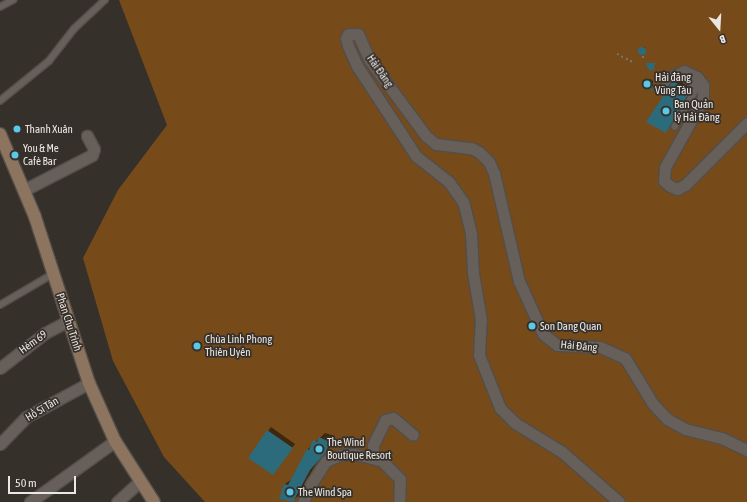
<!DOCTYPE html>
<meta charset="utf-8">
<style>
body{margin:0}
#map{position:relative;width:747px;height:502px;overflow:hidden;background:#36302b;font-family:"Asap Condensed",sans-serif}
div>[style]{position:absolute}
.green>*{inset:0;background:#764a19}
.shadow>*{inset:0;background:#0007}
.building>*{inset:0;background:#2c6b7c}
.round{border-radius:50%}
.path>*{height:1.5px;margin-top:-0.75px;transform-origin:0;background:repeating-linear-gradient(90deg,#7a7470 0 2px,transparent 0 5px)}
.roads{filter:drop-shadow(1px 0 #534e49) drop-shadow(-1px 0 #534e49) drop-shadow(0 1px #534e49) drop-shadow(0 -1px #534e49)}
.lane>*{height:5.5px;margin:-2.75px;padding:0 2.75px;transform-origin:2.75px;border-radius:2.75px;background:#665f5a}
.street>*{height:11px;margin:-5.5px;padding:0 5.5px;transform-origin:5.5px;border-radius:5.5px;background:#665f5a}
.secondary>*{height:12px;margin:-6px;padding:0 6px;transform-origin:6px;border-radius:6px;background:#8c745e}
.dots>*{width:11px;height:11px;translate:-50% -50%;box-sizing:border-box;border:2px solid #36302b;border-radius:50%}
span{translate:-50% -50%;white-space:nowrap;text-align:center;line-height:1.15;-webkit-text-stroke:3.5px #36302b;paint-order:stroke}
.street-label{font-size:11px;color:#ebe7e4}
.poi-label{font-size:11px;color:#ebe7e4}
.left{translate:0 -50%;text-align:left}
.north{position:absolute;left:699px;top:8px;width:40px;height:40px;-webkit-text-stroke:3px #36302b;paint-order:stroke;rotate:162deg;font-size:11px;font-weight:700;line-height:16px;text-align:center;color:#ebe7e4}
.north::after{content:'';display:block;margin:auto;width:14px;height:18px;background:#ebe7e4;clip-path:polygon(50% 0,100% 100%,50% 72%,0 100%)}
.scale{position:absolute;left:8px;top:476px;width:68px;height:18px;box-sizing:border-box;border:2px solid #ebe7e4;border-top:0;padding-left:5px;font-size:12px;line-height:14px;white-space:nowrap;color:#ebe7e4;-webkit-text-stroke:3px #36302b;paint-order:stroke}
</style>
<div id="map">
<div class="green">
<i style="clip-path:polygon(119px 0,747px 0,747px 502px,205px 502px,164px 457px,113px 361px,83px 258px,118px 190px,167px 125px)"></i>
</div>
<div class="shadow">
<i style="clip-path:polygon(645px 47px,645px 53px,640px 53px,639px 50px)"></i>
<i style="clip-path:polygon(677px 78px,693px 88px,666px 132px,674px 82px)"></i>
<i style="clip-path:polygon(650px 79px,653px 81px,653px 90px,645px 88px,643px 85px)"></i>
<i style="clip-path:polygon(271px 427px,295px 444px,273px 474px,249px 457px)"></i>
<i style="clip-path:polygon(325px 433px,335px 436px,331px 446px,316px 464px,298px 496px,292px 501px,280px 498px,285px 484px,292px 479px,308px 449px)"></i>
</div>
<div class="building">
<i class="round" style="left:638px;top:47px;width:8px;height:8px"></i>
<i style="clip-path:polygon(645px 63px,655px 63px,654px 69px,650px 71px)"></i>
<i style="clip-path:polygon(649px 79px,652px 82px,653px 91px,642px 86px,643px 81px)"></i>
<i style="clip-path:polygon(673px 81px,690px 91px,666px 133px,646px 122px)"></i>
<i style="clip-path:polygon(267px 430px,293px 448px,273px 475px,248px 458px)"></i>
<i style="clip-path:polygon(319px 437px,330px 442px,326px 452px,310px 470px,293px 502px,279px 499px,284px 484px,288px 485px,307px 449px,309px 450px,313px 440px,317px 442px)"></i>
</div>
<div class="path">
<i style="left:617px;top:54px;width:18px;rotate:27deg"></i>
<i style="left:643px;top:56px;width:5px;rotate:79deg"></i>
</div>
<div class="roads">
<div class="lane">
<i style="left:0;top:7px;width:15px;rotate:-28deg"></i>
<i style="left:661px;top:90px;width:21px;rotate:-53deg"></i>
<i style="left:674px;top:73px;width:28px;rotate:30deg"></i>
<i style="left:698px;top:87px;width:46px;rotate:119.9deg"></i>
<i style="left:0;top:101px;width:63px;rotate:-39.2deg"></i>
<i style="left:49px;top:61px;width:41px;rotate:-52deg"></i>
<i style="left:74px;top:29px;width:42px;rotate:-43.1deg"></i>
<i style="left:0;top:305px;width:61px;rotate:-30.3deg"></i>
</div>
<div class="street">
<i style="left:677px;top:75px;width:8px;rotate:-30deg"></i>
<i style="left:684px;top:71px;width:14px;rotate:25deg"></i>
<i style="left:697px;top:77px;width:10px;rotate:53deg"></i>
<i style="left:703px;top:85px;width:14px;rotate:90deg"></i>
<i style="left:703px;top:99px;width:78px;rotate:119.2deg"></i>
<i style="left:665px;top:167px;width:14px;rotate:94deg"></i>
<i style="left:664px;top:181px;width:8px;rotate:40deg"></i>
<i style="left:670px;top:186px;width:8px;rotate:23deg"></i>
<i style="left:677px;top:189px;width:9px;rotate:-27deg"></i>
<i style="left:685px;top:185px;width:88px;rotate:-45deg"></i>
<i style="left:24px;top:190px;width:76px;rotate:-27.2deg"></i>
<i style="left:92px;top:155px;width:6px;rotate:-72deg"></i>
<i style="left:94px;top:149px;width:15px;rotate:-118deg"></i>
<i style="left:0;top:368px;width:57px;rotate:-37.9deg"></i>
<i style="left:45px;top:333px;width:27px;rotate:-28deg"></i>
<i style="left:0;top:444px;width:37px;rotate:-46deg"></i>
<i style="left:26px;top:417px;width:72px;rotate:-28.4deg"></i>
<i style="left:373px;top:457px;width:12px;rotate:-90deg"></i>
<i style="left:373px;top:445px;width:28px;rotate:-64deg"></i>
<i style="left:385px;top:420px;width:8px;rotate:-14deg"></i>
<i style="left:393px;top:418px;width:26px;rotate:40deg"></i>
<i style="left:30px;top:502px;width:105px;rotate:-35.7deg"></i>
<i style="left:117px;top:502px;width:30px;rotate:-42deg"></i>
<i style="left:303px;top:502px;width:20px;rotate:-66deg"></i>
<i style="left:311px;top:484px;width:27px;rotate:-57deg"></i>
<i style="left:326px;top:461px;width:15px;rotate:-23deg"></i>
<i style="left:340px;top:455px;width:14px;rotate:-4deg"></i>
<i style="left:354px;top:454px;width:28px;rotate:13deg"></i>
<i style="left:381px;top:460px;width:27px;rotate:45deg"></i>
<i style="left:400px;top:479px;width:23px;rotate:92deg"></i>
<i style="left:619px;top:502px;width:76px;rotate:-138.7deg"></i>
<i style="left:562px;top:452px;width:55px;rotate:-148.3deg"></i>
<i style="left:515px;top:423px;width:21px;rotate:-135deg"></i>
<i style="left:500px;top:408px;width:57px;rotate:-111.6deg"></i>
<i style="left:479px;top:355px;width:35px;rotate:-87deg"></i>
<i style="left:481px;top:320px;width:48px;rotate:-99.7deg"></i>
<i style="left:473px;top:273px;width:40px;rotate:-92.9deg"></i>
<i style="left:471px;top:233px;width:32px;rotate:-104deg"></i>
<i style="left:463px;top:202px;width:24px;rotate:-125deg"></i>
<i style="left:449px;top:182px;width:42px;rotate:-141.8deg"></i>
<i style="left:416px;top:156px;width:108px;rotate:-123.2deg"></i>
<i style="left:357px;top:66px;width:22px;rotate:-114deg"></i>
<i style="left:348px;top:46px;width:8px;rotate:-104deg"></i>
<i style="left:346px;top:38px;width:4px;rotate:-63deg"></i>
<i style="left:348px;top:34px;width:10px"></i>
<i style="left:358px;top:34px;width:27px;rotate:66deg"></i>
<i style="left:369px;top:59px;width:96px;rotate:53.5deg"></i>
<i style="left:426px;top:136px;width:13px;rotate:39deg"></i>
<i style="left:436px;top:144px;width:35px;rotate:7deg"></i>
<i style="left:471px;top:148px;width:9px;rotate:27deg"></i>
<i style="left:479px;top:152px;width:14px;rotate:45deg"></i>
<i style="left:489px;top:162px;width:12px;rotate:66deg"></i>
<i style="left:494px;top:173px;width:111px;rotate:77deg"></i>
<i style="left:519px;top:281px;width:58px;rotate:65.6deg"></i>
<i style="left:543px;top:334px;width:18px;rotate:38deg"></i>
<i style="left:557px;top:345px;width:43px;rotate:2.7deg"></i>
<i style="left:600px;top:347px;width:27px;rotate:24deg"></i>
<i style="left:625px;top:358px;width:54px;rotate:58.7deg"></i>
<i style="left:653px;top:404px;width:21px;rotate:47deg"></i>
<i style="left:667px;top:419px;width:21px;rotate:29deg"></i>
<i style="left:685px;top:429px;width:38px;rotate:14deg"></i>
<i style="left:722px;top:438px;width:28px;rotate:26deg"></i>
</div>
<div class="secondary">
<i style="left:0;top:134px;width:90px;rotate:67.1deg"></i>
<i style="left:35px;top:217px;width:175px;rotate:72deg"></i>
<i style="left:89px;top:383px;width:64px;rotate:65.9deg"></i>
<i style="left:115px;top:441px;width:72px;rotate:57.4deg"></i>
</div>
</div>
<div class="dots">
<i style="left:647px;top:84px;background:#5ac8e6"></i>
<i style="left:666px;top:111px;background:#5ac8e6"></i>
<i style="left:17px;top:129px;background:#5ac8e6"></i>
<i style="left:15px;top:155px;background:#5ac8e6"></i>
<i style="left:532px;top:326px;background:#5ac8e6"></i>
<i style="left:197px;top:346px;background:#5ac8e6"></i>
<i style="left:319px;top:449px;background:#5ac8e6"></i>
<i style="left:290px;top:492px;background:#5ac8e6"></i>
</div>
<div class="street-label">
<span style="left:380px;top:71px;rotate:55deg">Hải Đăng</span>
<span style="left:69px;top:322px;rotate:72deg">Phan Chu Trinh</span>
<span style="left:33px;top:342px;rotate:-36deg">Hẻm 69</span>
<span style="left:579px;top:346px;rotate:5deg">Hải Đăng</span>
<span style="left:42px;top:409px;rotate:-31deg">Hồ Sĩ Tân</span>
</div>
<div class="poi-label">
<span class="left" style="left:655px;top:84px">Hải đăng<br>Vũng Tàu</span>
<span class="left" style="left:674px;top:111px">Ban Quản<br>lý Hải Đăng</span>
<span class="left" style="left:25px;top:129px">Thanh Xuân</span>
<span class="left" style="left:23px;top:155px">You &amp; Me<br>Cafè Bar</span>
<span class="left" style="left:540px;top:326px">Son Dang Quan</span>
<span class="left" style="left:205px;top:346px">Chùa Linh Phong<br>Thiên Uyên</span>
<span class="left" style="left:327px;top:449px">The Wind<br>Boutique Resort</span>
<span class="left" style="left:298px;top:492px">The Wind Spa</span>
</div>
<div class="north">B</div>
<div class="scale">50 m</div>
</div>
